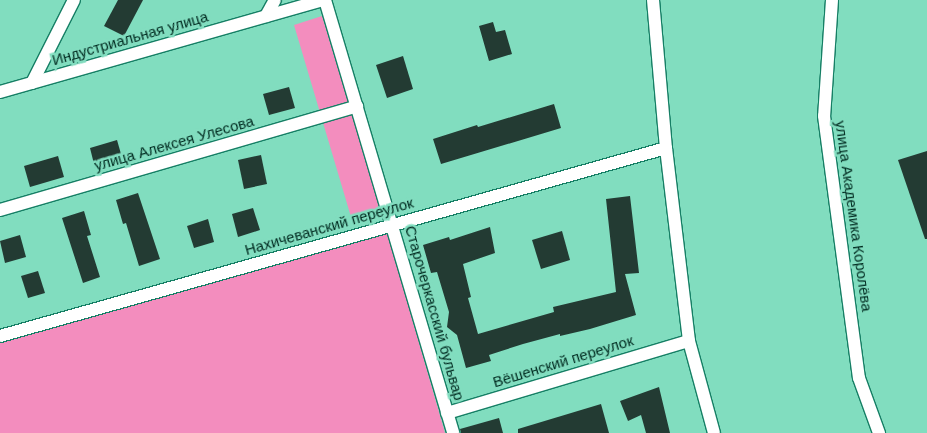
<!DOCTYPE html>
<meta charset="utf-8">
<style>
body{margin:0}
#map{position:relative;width:927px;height:433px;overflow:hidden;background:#81ddbf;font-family:Helvetica,sans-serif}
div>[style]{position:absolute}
.green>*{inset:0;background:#f38dbe}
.building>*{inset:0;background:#233b33}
.roads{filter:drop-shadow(1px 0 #167f65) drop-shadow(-1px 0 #167f65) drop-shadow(0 1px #167f65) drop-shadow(0 -1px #167f65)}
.minor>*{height:12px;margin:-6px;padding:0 6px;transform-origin:6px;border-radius:6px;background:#fff}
span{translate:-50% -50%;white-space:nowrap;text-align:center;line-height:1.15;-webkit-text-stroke:5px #81ddbf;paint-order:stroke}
.street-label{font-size:15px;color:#012b20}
</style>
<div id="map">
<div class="green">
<i style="clip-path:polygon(322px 16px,381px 209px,351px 217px,294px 25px)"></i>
<i style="clip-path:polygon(387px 232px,445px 433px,0 433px,0 341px)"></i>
</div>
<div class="building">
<i style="clip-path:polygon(118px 0,143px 0,124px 36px,104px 26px)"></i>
<i style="clip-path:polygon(493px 22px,496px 32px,505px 30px,512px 54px,489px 61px,479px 26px)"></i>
<i style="clip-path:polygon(403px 56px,413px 89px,387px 98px,376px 65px)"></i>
<i style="clip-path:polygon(289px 87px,295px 108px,269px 115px,263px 94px)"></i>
<i style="clip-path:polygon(554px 104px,561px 128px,441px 164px,433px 139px,477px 125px,478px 127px)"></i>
<i style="clip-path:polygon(117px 140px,123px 161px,95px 168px,90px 148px)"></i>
<i style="clip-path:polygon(927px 151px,927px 239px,925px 239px,898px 160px)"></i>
<i style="clip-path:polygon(261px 155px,267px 184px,244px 189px,238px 160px)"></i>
<i style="clip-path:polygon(58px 156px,64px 177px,30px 187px,24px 166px)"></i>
<i style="clip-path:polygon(138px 193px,160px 259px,139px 266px,126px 223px,123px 224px,116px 200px)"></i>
<i style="clip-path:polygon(630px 196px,639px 273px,625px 274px,636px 315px,590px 329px,560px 336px,560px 334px,523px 344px,489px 355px,491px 361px,466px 368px,457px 335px,447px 327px,449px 312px,437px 272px,431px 273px,423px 245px,449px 237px,450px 240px,490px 227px,495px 253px,463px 264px,471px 297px,468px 298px,478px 334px,554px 312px,553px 307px,616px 292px,606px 199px)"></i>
<i style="clip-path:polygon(253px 208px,260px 230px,238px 237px,232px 214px)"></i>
<i style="clip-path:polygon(84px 211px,91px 235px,87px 236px,100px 277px,83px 283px,62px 218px)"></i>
<i style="clip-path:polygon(208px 219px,214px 242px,194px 248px,187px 226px)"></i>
<i style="clip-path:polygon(562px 231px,570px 260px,541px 269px,532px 240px)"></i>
<i style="clip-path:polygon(20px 235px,26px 257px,5px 263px,0 241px)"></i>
<i style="clip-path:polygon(38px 271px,45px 293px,28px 298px,21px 276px)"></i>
<i style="clip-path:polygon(659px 387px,670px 433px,646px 433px,641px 415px,628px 421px,620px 401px)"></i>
<i style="clip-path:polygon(601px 404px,609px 433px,518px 433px,518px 429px)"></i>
<i style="clip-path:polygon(499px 418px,503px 433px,461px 433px,460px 429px)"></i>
</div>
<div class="roads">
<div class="minor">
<i style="left:325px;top:0;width:452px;rotate:73.5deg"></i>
<i style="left:653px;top:0;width:149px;rotate:85deg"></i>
<i style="left:666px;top:148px;width:194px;rotate:83.2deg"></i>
<i style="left:689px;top:341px;width:95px;rotate:74.8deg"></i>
<i style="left:832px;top:0;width:116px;rotate:93.9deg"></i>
<i style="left:824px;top:116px;width:264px;rotate:82.4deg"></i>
<i style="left:859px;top:378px;width:59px;rotate:70deg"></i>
<i style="left:266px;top:16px;width:18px;rotate:-61deg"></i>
<i style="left:32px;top:83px;width:93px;rotate:-63.2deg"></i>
<i style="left:0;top:92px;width:336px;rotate:-15.9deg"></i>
<i style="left:0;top:210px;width:372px;rotate:-16.2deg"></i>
<i style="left:0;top:336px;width:692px;rotate:-15.76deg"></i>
<i style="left:447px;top:413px;width:252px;rotate:-16.6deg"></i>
</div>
</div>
<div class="street-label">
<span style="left:130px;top:38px;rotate:-16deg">Индустриальная улица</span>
<span style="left:174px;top:143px;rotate:-16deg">улица Алексея Улесова</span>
<span style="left:854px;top:216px;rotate:82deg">улица Академика Королёва</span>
<span style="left:329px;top:226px;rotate:-16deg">Нахичеванский переулок</span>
<span style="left:435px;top:313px;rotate:74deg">Старочеркасский бульвар</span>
<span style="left:563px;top:361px;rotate:-17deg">Вёшенский переулок</span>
</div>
</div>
